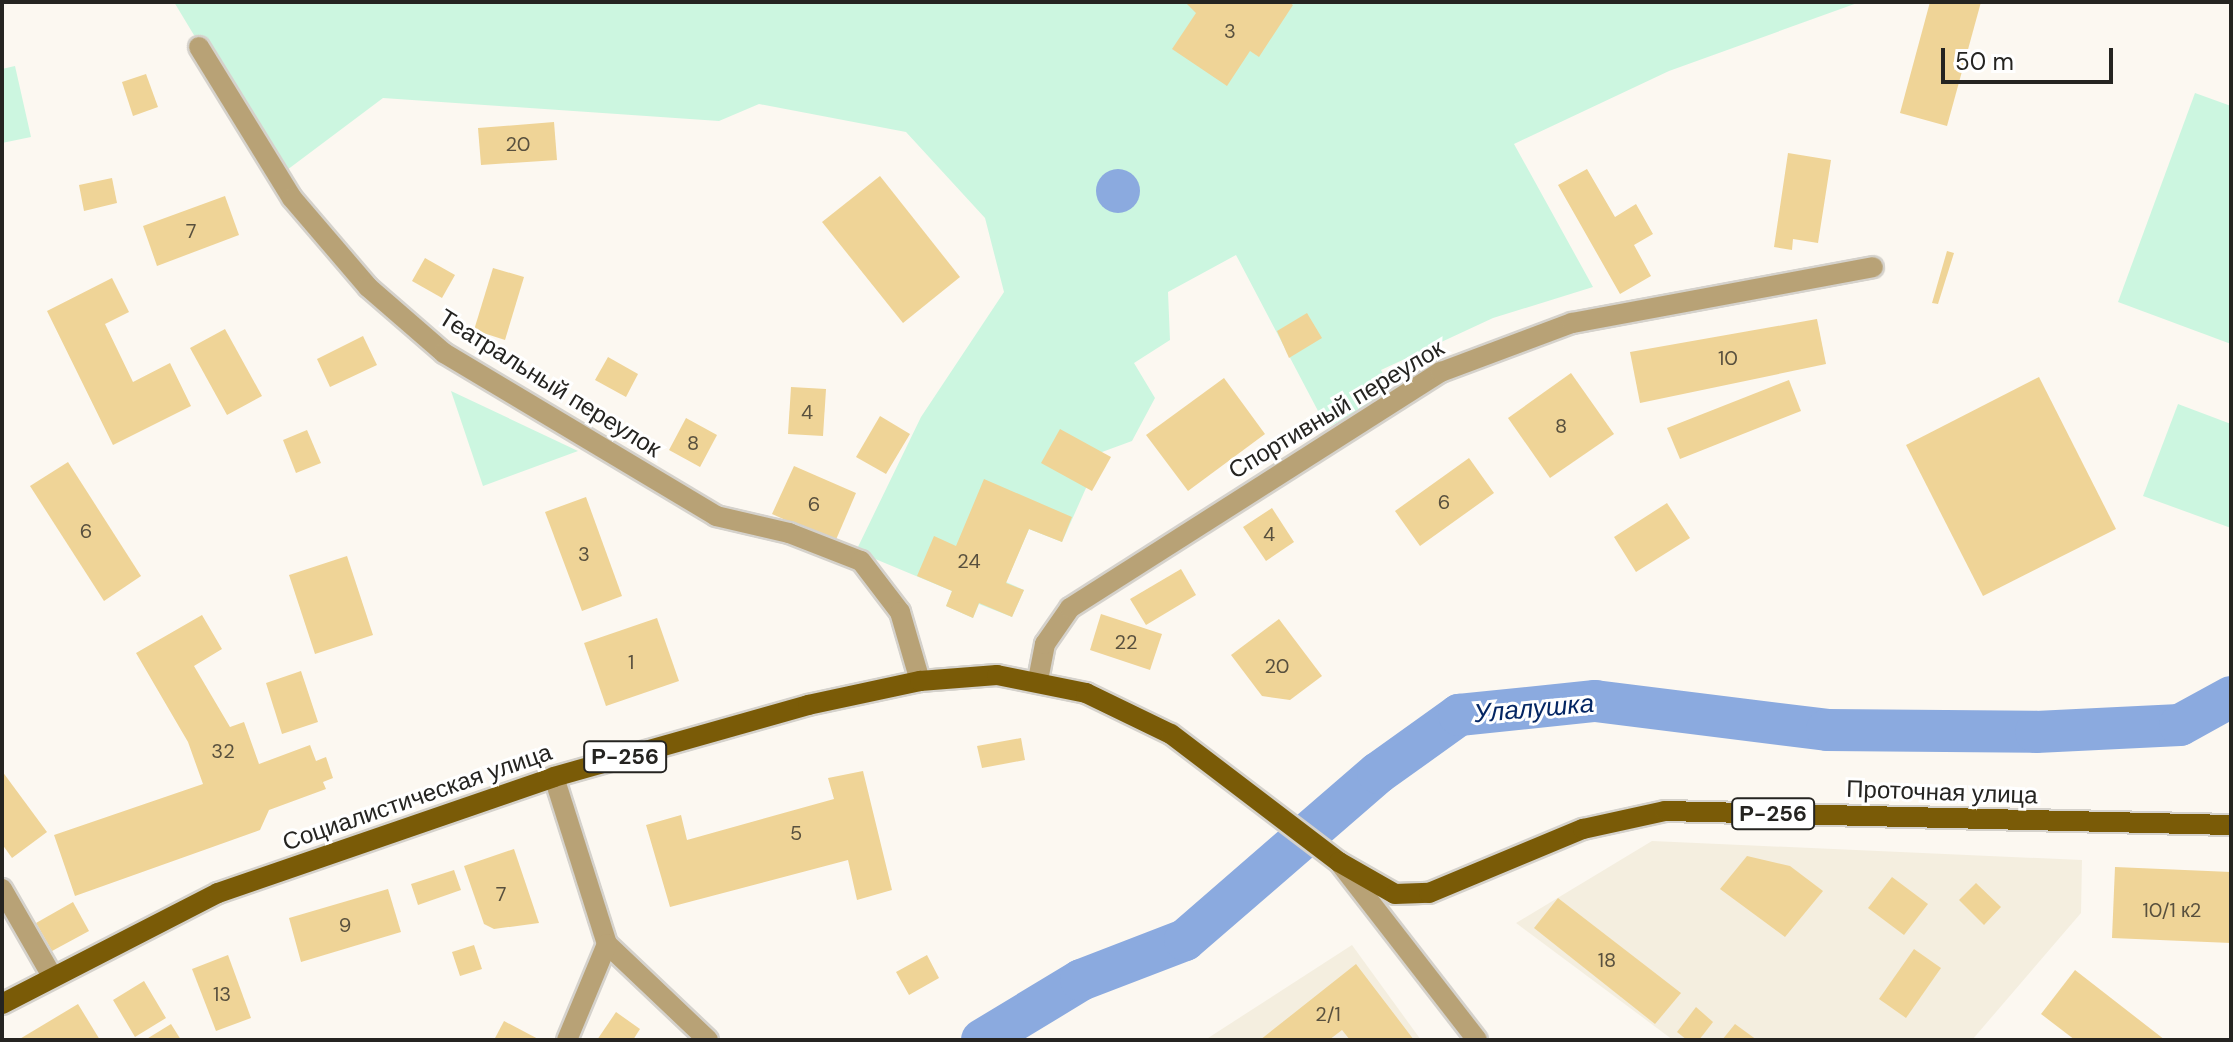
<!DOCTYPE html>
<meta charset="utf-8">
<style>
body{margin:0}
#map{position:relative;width:2233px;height:1042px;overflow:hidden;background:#fcf8f1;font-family:"DM Sans",sans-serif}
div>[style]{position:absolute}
.built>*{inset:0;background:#f4eedf}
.green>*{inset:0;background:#ccf6e0}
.water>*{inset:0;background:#8baadf}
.round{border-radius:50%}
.river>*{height:42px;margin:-21px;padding:0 21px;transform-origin:21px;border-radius:21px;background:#8baadf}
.building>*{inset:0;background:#efd497}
.roads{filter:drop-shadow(2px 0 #d5d2cc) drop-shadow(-2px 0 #d5d2cc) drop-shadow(0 2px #d5d2cc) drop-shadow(0 -2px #d5d2cc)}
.street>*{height:20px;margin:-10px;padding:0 10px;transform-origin:10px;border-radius:10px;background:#b8a276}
.primary>*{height:20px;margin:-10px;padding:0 10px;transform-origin:10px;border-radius:10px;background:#7a5b07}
span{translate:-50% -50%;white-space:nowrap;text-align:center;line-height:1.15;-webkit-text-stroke:6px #fff;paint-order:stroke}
.number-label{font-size:20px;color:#58503e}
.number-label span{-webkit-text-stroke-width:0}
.shield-label span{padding:2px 6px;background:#fff;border:2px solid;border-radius:6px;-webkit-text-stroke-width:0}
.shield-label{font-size:22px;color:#252421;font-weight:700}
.street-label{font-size:24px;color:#252421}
.water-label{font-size:26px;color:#042663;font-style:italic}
.frame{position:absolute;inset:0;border:4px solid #252421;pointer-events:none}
.scale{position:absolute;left:1941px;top:48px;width:172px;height:36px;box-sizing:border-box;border:4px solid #252421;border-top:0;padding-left:10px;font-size:24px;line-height:28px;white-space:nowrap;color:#252421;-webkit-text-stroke:6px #fff;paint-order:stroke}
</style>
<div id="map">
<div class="built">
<i style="clip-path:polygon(1652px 841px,2082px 860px,2081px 913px,1972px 1040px,1673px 1040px,1516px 923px)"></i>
<i style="clip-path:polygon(1352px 945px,1421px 1040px,1205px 1040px)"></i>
</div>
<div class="green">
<i style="clip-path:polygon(174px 2px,1860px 2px,1669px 71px,1514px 144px,1593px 287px,1493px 318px,1381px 370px,1392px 393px,1327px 428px,1236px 255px,1168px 292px,1170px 340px,1134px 363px,1155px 398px,1132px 441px,1102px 452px,1062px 542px,1029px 529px,1006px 582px,1024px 590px,1012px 617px,979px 604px,973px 618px,946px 606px,952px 591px,856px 551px,921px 417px,1004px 292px,985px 218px,906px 132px,759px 104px,719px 121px,383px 98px,279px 176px)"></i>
<i style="clip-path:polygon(15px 66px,31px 137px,2px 143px,2px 69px)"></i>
<i style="clip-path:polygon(2195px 93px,2231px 106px,2231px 344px,2118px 302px)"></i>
<i style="clip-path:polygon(451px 391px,578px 451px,483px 486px)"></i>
<i style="clip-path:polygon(2178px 404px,2231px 424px,2231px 528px,2143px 496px)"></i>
</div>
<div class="water">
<i class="round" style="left:1096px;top:169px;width:44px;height:44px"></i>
</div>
<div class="river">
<i style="left:982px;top:1040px;width:116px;rotate:-31.2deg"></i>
<i style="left:1081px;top:980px;width:111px;rotate:-21deg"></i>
<i style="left:1185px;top:940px;width:255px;rotate:-40.9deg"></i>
<i style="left:1378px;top:773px;width:100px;rotate:-35.6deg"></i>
<i style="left:1459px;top:715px;width:137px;rotate:-5.9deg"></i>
<i style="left:1595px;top:701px;width:234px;rotate:7.1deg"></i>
<i style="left:1827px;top:730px;width:209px;rotate:0.5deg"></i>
<i style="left:2036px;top:732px;width:144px;rotate:-2.8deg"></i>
<i style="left:2180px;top:725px;width:58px;rotate:-28.8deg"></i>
</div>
<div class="building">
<i style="clip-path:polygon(1185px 2px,1289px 2px,1293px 5px,1259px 57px,1250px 51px,1227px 86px,1172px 49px,1196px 13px)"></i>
<i style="clip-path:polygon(1930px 2px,1981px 2px,1947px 126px,1900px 113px)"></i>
<i style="clip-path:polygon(146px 74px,158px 107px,133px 116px,122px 82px)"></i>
<i style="clip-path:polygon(554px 122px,557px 160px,481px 165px,478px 128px)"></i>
<i style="clip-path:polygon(1788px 153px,1831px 160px,1818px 243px,1793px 239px,1792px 250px,1774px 247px)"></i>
<i style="clip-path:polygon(1587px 169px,1615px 217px,1636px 204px,1653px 234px,1634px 245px,1651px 276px,1620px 294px,1558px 185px)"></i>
<i style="clip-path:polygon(880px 176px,960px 277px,903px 323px,822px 222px)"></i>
<i style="clip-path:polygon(112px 178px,117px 203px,84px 211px,79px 185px)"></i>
<i style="clip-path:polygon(225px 196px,239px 235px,157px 266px,143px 226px)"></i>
<i style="clip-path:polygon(1947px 251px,1954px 253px,1938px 304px,1932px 303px)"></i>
<i style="clip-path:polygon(425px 258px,455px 275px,442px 298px,412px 281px)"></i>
<i style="clip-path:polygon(493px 268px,524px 277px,505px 340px,474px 330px)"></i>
<i style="clip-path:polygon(112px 278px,129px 312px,105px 324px,133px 382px,170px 363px,191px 406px,113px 445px,47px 311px)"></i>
<i style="clip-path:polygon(1307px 313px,1322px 338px,1289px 358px,1277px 331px)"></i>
<i style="clip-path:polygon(1817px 319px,1826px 364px,1640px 403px,1630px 352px)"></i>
<i style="clip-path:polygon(225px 329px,262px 396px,227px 415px,190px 348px)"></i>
<i style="clip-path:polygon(363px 336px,377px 365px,330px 387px,317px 359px)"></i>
<i style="clip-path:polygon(608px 357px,638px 374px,626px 397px,595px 380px)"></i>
<i style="clip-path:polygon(1571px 373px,1614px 434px,1550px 478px,1508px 418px)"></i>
<i style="clip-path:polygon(2039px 377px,2116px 529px,1983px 596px,1906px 445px)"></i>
<i style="clip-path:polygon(1224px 378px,1265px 434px,1188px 491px,1146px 435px)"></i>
<i style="clip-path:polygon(1789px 380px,1801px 411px,1680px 459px,1667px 428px)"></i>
<i style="clip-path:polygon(791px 387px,826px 389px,823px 436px,788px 434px)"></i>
<i style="clip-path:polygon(880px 416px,910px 434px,886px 474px,856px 457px)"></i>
<i style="clip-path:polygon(686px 418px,717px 435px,700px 467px,669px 450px)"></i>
<i style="clip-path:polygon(1060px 429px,1111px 457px,1092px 491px,1041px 463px)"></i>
<i style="clip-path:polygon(307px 430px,321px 463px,296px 473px,283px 440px)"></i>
<i style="clip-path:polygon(1469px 458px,1494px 493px,1420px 546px,1395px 511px)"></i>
<i style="clip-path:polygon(68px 462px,141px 576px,104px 601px,30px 486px)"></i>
<i style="clip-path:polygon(794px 466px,856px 493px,835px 542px,772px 514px)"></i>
<i style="clip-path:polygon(984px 479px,1072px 517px,1062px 542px,1029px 529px,1006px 583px,1024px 590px,1012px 617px,979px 603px,973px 618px,946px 606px,952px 591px,917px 576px,934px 536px,956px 546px)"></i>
<i style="clip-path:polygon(586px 497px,622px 596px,582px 611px,545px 512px)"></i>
<i style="clip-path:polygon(1667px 503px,1690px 538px,1636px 572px,1614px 537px)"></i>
<i style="clip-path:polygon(1272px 508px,1294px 542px,1266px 561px,1243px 527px)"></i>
<i style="clip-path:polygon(347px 556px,373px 635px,315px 654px,289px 575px)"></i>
<i style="clip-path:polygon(1181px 569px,1196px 595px,1146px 625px,1130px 599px)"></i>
<i style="clip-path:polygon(1101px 614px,1162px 634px,1150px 670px,1090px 650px)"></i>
<i style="clip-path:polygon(202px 615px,222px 649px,194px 666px,230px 727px,244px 722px,259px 764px,310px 745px,316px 761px,326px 757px,333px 778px,323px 782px,326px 789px,269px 810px,260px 830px,75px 896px,54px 835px,203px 784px,188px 742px,136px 653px)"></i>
<i style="clip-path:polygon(657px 618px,679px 681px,606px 706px,584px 643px)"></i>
<i style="clip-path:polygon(1279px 619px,1322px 676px,1290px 700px,1262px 696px,1231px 655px)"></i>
<i style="clip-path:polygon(301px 671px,318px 722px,282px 734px,266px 683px)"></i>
<i style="clip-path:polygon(1021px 738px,1025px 760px,982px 768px,977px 746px)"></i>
<i style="clip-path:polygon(2px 771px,47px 832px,12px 858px,2px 844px)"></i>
<i style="clip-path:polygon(863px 771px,892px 890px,857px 900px,848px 860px,670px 907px,646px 825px,681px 815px,687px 840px,834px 799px,828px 778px)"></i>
<i style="clip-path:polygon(514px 849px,539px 923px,494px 929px,484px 924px,464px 866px)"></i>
<i style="clip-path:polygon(1747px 856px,1790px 866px,1823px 891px,1785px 937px,1720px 889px)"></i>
<i style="clip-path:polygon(2115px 867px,2231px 872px,2231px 943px,2112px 938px)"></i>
<i style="clip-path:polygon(454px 870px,461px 890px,418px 905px,411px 884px)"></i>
<i style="clip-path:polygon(1892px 877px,1928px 904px,1904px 935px,1868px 908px)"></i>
<i style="clip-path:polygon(1976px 883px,2001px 907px,1984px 925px,1959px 900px)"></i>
<i style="clip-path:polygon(388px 889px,401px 932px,301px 962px,289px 918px)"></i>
<i style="clip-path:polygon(1558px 898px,1681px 993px,1655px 1024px,1534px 928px)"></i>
<i style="clip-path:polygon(73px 902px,89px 931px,52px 951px,36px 923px)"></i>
<i style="clip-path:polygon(474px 945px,482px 969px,460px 976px,452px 952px)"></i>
<i style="clip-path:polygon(1914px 949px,1941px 968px,1906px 1018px,1879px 999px)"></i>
<i style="clip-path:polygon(228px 955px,251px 1018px,216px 1031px,192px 969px)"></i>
<i style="clip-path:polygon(927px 955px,939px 978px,909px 995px,896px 972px)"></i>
<i style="clip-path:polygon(1356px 964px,1414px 1040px,1350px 1040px,1342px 1030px,1329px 1040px,1260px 1040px)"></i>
<i style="clip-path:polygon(2075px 970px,2165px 1040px,2075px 1040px,2041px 1014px)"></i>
<i style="clip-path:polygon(144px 981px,166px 1018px,135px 1037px,113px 1000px)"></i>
<i style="clip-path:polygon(78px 1004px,100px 1040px,18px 1040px)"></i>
<i style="clip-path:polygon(1696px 1007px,1713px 1022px,1699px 1040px,1687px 1040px,1677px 1032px)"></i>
<i style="clip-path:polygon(616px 1012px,640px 1029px,633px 1040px,597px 1040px)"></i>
<i style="clip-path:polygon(504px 1021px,540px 1040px,494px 1040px)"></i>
<i style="clip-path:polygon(171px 1024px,181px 1040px,145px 1040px)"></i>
<i style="clip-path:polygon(1735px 1024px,1757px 1040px,1722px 1040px)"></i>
</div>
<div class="roads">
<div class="street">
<i style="left:199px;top:47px;width:177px;rotate:58.4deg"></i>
<i style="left:292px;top:198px;width:117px;rotate:49.5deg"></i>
<i style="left:368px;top:287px;width:101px;rotate:41deg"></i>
<i style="left:444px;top:353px;width:317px;rotate:30.9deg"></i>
<i style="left:716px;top:516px;width:75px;rotate:13.1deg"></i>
<i style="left:789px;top:533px;width:77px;rotate:21.3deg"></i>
<i style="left:861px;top:561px;width:64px;rotate:52.6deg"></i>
<i style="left:900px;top:612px;width:72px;rotate:73.8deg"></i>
<i style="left:1038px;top:680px;width:37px;rotate:-79deg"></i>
<i style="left:1045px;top:644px;width:44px;rotate:-55.2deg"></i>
<i style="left:1070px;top:608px;width:440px;rotate:-32.5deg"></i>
<i style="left:1441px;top:372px;width:140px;rotate:-20.5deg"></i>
<i style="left:1572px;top:323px;width:306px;rotate:-10.5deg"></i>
<i style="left:554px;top:777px;width:175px;rotate:72.4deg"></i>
<i style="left:607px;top:944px;width:139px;rotate:43.5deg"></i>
<i style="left:1339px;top:862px;width:225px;rotate:52.2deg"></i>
<i style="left:2px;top:889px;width:100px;rotate:60.1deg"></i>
<i style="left:567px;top:1040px;width:104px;rotate:-67.4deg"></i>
</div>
<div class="primary">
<i style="left:2px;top:1004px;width:243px;rotate:-27.2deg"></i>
<i style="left:218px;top:893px;width:355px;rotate:-19deg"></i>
<i style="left:554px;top:777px;width:264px;rotate:-15.8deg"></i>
<i style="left:808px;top:705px;width:115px;rotate:-12.1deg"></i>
<i style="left:920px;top:681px;width:77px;rotate:-4.5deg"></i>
<i style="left:997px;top:675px;width:91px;rotate:11.4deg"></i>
<i style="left:1086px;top:693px;width:94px;rotate:25.8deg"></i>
<i style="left:1171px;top:734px;width:211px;rotate:37.3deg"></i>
<i style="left:1339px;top:862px;width:64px;rotate:29.7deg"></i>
<i style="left:1395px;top:894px;width:34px;rotate:-2deg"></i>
<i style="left:1429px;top:893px;width:167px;rotate:-22.6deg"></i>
<i style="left:1583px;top:829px;width:84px;rotate:-12.4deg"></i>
<i style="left:1665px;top:811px;width:566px;rotate:1.42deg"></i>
</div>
</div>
<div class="number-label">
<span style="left:1230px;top:31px">3</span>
<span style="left:518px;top:144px">20</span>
<span style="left:191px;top:231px">7</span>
<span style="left:1728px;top:358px">10</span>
<span style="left:807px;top:412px">4</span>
<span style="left:1561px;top:426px">8</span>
<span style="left:693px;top:443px">8</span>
<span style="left:1444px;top:502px">6</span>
<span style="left:814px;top:504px">6</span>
<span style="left:86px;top:531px">6</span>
<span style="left:1269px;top:534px">4</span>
<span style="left:584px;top:554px">3</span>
<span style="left:969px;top:561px">24</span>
<span style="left:1126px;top:642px">22</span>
<span style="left:631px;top:662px">1</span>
<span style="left:1277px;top:666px">20</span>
<span style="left:223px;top:751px">32</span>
<span style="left:796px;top:833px">5</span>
<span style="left:501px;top:894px">7</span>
<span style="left:2172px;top:910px">10/1 к2</span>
<span style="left:345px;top:925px">9</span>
<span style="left:1607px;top:960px">18</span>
<span style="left:222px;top:994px">13</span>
<span style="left:1328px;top:1014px">2/1</span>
</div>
<div class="shield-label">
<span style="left:625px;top:757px">Р-256</span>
<span style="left:1773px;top:814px">Р-256</span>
</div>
<div class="street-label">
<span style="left:550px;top:383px;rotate:32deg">Театральный переулок</span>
<span style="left:1336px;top:409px;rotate:-31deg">Спортивный переулок</span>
<span style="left:1942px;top:792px;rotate:2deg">Проточная улица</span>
<span style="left:417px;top:797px;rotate:-19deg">Социалистическая улица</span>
</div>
<div class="water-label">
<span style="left:1534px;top:709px;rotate:-5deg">Улалушка</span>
</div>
<div class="frame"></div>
<div class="scale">50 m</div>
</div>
